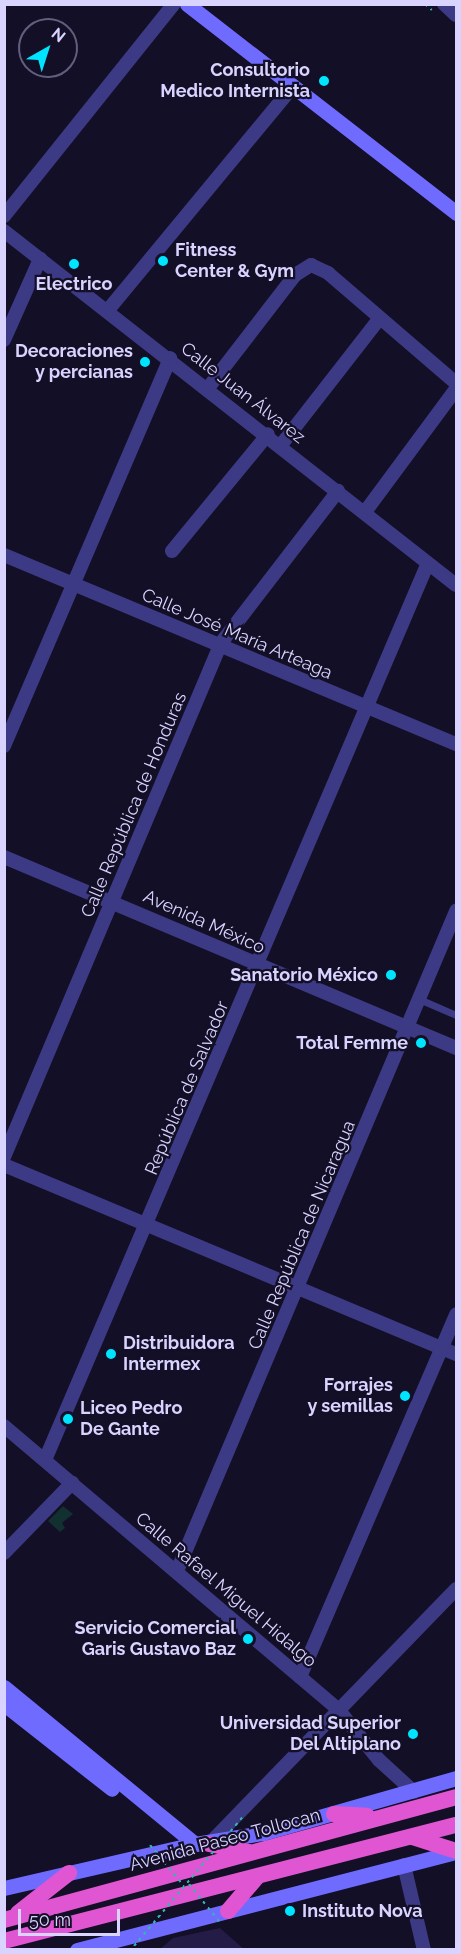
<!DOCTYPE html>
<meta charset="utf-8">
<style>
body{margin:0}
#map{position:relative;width:461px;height:1954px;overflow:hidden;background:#130f26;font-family:Raleway,sans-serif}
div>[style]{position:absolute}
.green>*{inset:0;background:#12302f}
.building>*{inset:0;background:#241b47}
.path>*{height:2px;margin-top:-1px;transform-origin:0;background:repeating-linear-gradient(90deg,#2fb8b0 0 3px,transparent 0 7.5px)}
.service>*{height:7px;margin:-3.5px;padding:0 3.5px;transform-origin:3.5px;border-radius:3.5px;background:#3d3a85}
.minor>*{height:14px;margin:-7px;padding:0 7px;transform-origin:7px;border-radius:7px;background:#3d3a85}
.secondary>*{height:15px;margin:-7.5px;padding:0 7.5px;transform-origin:7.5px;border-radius:7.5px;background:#6f6bff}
.trunk>*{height:16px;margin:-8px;padding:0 8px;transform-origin:8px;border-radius:8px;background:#e055d1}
.path-bridge>*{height:2px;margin-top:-1px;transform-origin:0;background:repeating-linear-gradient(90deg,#2fb8b0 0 3px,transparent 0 7.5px)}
.dots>*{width:16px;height:16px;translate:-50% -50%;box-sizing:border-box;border:3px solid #130f26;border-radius:50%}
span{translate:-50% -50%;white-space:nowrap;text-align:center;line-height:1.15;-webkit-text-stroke:4.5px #130f26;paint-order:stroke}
.poi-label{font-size:18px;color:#d9d4ff;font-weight:700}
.right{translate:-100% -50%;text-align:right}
.left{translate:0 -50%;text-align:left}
.street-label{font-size:18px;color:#d9d4ff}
.frame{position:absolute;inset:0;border:6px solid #d9d4ff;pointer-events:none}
.north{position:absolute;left:18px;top:18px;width:60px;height:60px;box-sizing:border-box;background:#130f26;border:2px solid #625e7d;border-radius:50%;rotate:39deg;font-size:16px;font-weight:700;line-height:24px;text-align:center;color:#d9d4ff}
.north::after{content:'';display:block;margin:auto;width:21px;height:27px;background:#00e5ff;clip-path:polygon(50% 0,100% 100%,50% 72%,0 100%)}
.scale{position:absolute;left:18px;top:1909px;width:102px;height:27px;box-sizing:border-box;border:3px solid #d9d4ff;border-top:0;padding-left:8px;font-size:18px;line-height:21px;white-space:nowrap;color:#d9d4ff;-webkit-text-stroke:4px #130f26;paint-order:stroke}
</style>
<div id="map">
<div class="green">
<i style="clip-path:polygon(63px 1506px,73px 1514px,62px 1523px,65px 1528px,60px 1532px,48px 1521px)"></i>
</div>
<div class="building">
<i style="clip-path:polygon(220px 1928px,245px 1950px,159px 1950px,173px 1938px)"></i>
</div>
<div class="path">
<i style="left:425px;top:4px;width:9px;rotate:41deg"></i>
</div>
<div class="service">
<i style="left:419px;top:999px;width:40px;rotate:23.4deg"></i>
</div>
<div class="minor">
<i style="left:444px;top:4px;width:16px;rotate:43deg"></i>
<i style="left:4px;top:216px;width:272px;rotate:-51.3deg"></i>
<i style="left:4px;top:231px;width:574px;rotate:38.07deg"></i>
<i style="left:108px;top:310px;width:291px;rotate:-50.4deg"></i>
<i style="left:4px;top:340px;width:89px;rotate:-66deg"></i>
<i style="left:208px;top:388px;width:143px;rotate:-52.4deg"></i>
<i style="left:295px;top:275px;width:19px;rotate:-32deg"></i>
<i style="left:311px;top:265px;width:19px;rotate:25deg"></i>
<i style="left:328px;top:273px;width:169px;rotate:40.7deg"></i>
<i style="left:281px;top:445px;width:160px;rotate:-52.1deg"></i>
<i style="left:365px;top:512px;width:153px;rotate:-53.5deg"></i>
<i style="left:172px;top:551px;width:151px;rotate:-50.6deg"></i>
<i style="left:4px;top:555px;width:490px;rotate:22.7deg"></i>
<i style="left:4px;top:746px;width:422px;rotate:-66.8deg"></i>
<i style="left:4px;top:857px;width:491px;rotate:22.9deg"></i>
<i style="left:4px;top:1157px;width:558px;rotate:-67.11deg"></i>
<i style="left:221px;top:643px;width:192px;rotate:-52.4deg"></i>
<i style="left:4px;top:1165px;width:490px;rotate:22.7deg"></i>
<i style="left:4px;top:1426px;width:436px;rotate:40.3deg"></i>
<i style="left:337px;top:1708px;width:67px;rotate:51.1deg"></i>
<i style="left:379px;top:1760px;width:47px;rotate:42.4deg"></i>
<i style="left:45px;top:1460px;width:975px;rotate:-66.88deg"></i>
<i style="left:4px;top:1553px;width:98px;rotate:-45.8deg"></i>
<i style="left:177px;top:1571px;width:717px;rotate:-67.08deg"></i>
<i style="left:300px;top:1677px;width:395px;rotate:-66.7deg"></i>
<i style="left:209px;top:1844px;width:355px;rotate:-45.9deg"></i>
<i style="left:404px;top:1865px;width:87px;rotate:76.8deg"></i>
</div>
<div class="secondary">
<i style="left:187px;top:4px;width:341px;rotate:37.8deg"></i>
<i style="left:4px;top:1687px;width:247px;rotate:39.4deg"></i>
<i style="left:4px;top:1704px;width:137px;rotate:38.2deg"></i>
<i style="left:4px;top:1888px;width:196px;rotate:-13deg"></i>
<i style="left:195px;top:1844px;width:69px;rotate:-9.2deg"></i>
<i style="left:263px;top:1833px;width:201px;rotate:-15.9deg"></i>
<i style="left:77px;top:1950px;width:391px;rotate:-14.5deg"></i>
</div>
<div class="trunk">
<i style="left:334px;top:1814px;width:33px;rotate:3deg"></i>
<i style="left:412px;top:1837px;width:46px;rotate:17.7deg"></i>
<i style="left:209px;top:1844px;width:41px;rotate:11.3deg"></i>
<i style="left:228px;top:1911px;width:45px;rotate:-49.5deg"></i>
<i style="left:18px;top:1913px;width:65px;rotate:-38.1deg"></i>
<i style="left:4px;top:1920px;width:468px;rotate:-15.2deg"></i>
<i style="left:4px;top:1941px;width:467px;rotate:-14.4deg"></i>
</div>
<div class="path-bridge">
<i style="left:150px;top:1845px;width:53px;rotate:50.3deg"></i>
<i style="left:189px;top:1884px;width:48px;rotate:51deg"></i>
<i style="left:134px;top:1946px;width:172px;rotate:-49.9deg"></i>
</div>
<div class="dots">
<i style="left:324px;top:81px;background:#00e5ff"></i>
<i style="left:163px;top:261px;background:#00e5ff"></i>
<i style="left:74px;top:264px;background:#00e5ff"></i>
<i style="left:145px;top:362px;background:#00e5ff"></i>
<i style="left:391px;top:975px;background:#00e5ff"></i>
<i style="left:421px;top:1043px;background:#00e5ff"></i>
<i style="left:111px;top:1354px;background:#00e5ff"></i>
<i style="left:405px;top:1396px;background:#00e5ff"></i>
<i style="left:68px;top:1419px;background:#00e5ff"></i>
<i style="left:248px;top:1639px;background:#00e5ff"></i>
<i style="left:413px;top:1734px;background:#00e5ff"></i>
<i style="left:290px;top:1911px;background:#00e5ff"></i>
</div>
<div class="poi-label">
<span class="right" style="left:310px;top:81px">Consultorio<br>Medico Internista</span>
<span class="left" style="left:175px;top:261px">Fitness<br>Center &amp; Gym</span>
<span style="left:74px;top:284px">Electrico</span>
<span class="right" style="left:133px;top:362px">Decoraciones<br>y percianas</span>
<span class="right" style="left:378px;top:975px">Sanatorio México</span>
<span class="right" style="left:408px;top:1043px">Total Femme</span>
<span class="left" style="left:123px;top:1354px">Distribuidora<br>Intermex</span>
<span class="right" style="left:393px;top:1396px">Forrajes<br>y semillas</span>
<span class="left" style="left:80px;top:1419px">Liceo Pedro<br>De Gante</span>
<span class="right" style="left:236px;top:1639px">Servicio Comercial<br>Garis Gustavo Baz</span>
<span class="right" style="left:401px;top:1734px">Universidad Superior<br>Del Altiplano</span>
<span class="left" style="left:302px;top:1911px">Instituto Nova</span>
</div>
<div class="street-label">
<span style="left:243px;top:393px;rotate:38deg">Calle Juan Álvarez</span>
<span style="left:237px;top:634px;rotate:23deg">Calle José María Arteaga</span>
<span style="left:134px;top:805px;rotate:-67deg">Calle República de Honduras</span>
<span style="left:204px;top:922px;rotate:24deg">Avenida México</span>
<span style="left:187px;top:1088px;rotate:-67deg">República de Salvador</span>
<span style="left:302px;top:1235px;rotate:-67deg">Calle República de Nicaragua</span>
<span style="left:226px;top:1590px;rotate:40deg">Calle Rafael Miguel Hidalgo</span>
<span style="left:225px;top:1840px;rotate:-15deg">Avenida Paseo Tollocan</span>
</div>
<div class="frame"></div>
<div class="north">N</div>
<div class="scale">50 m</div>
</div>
